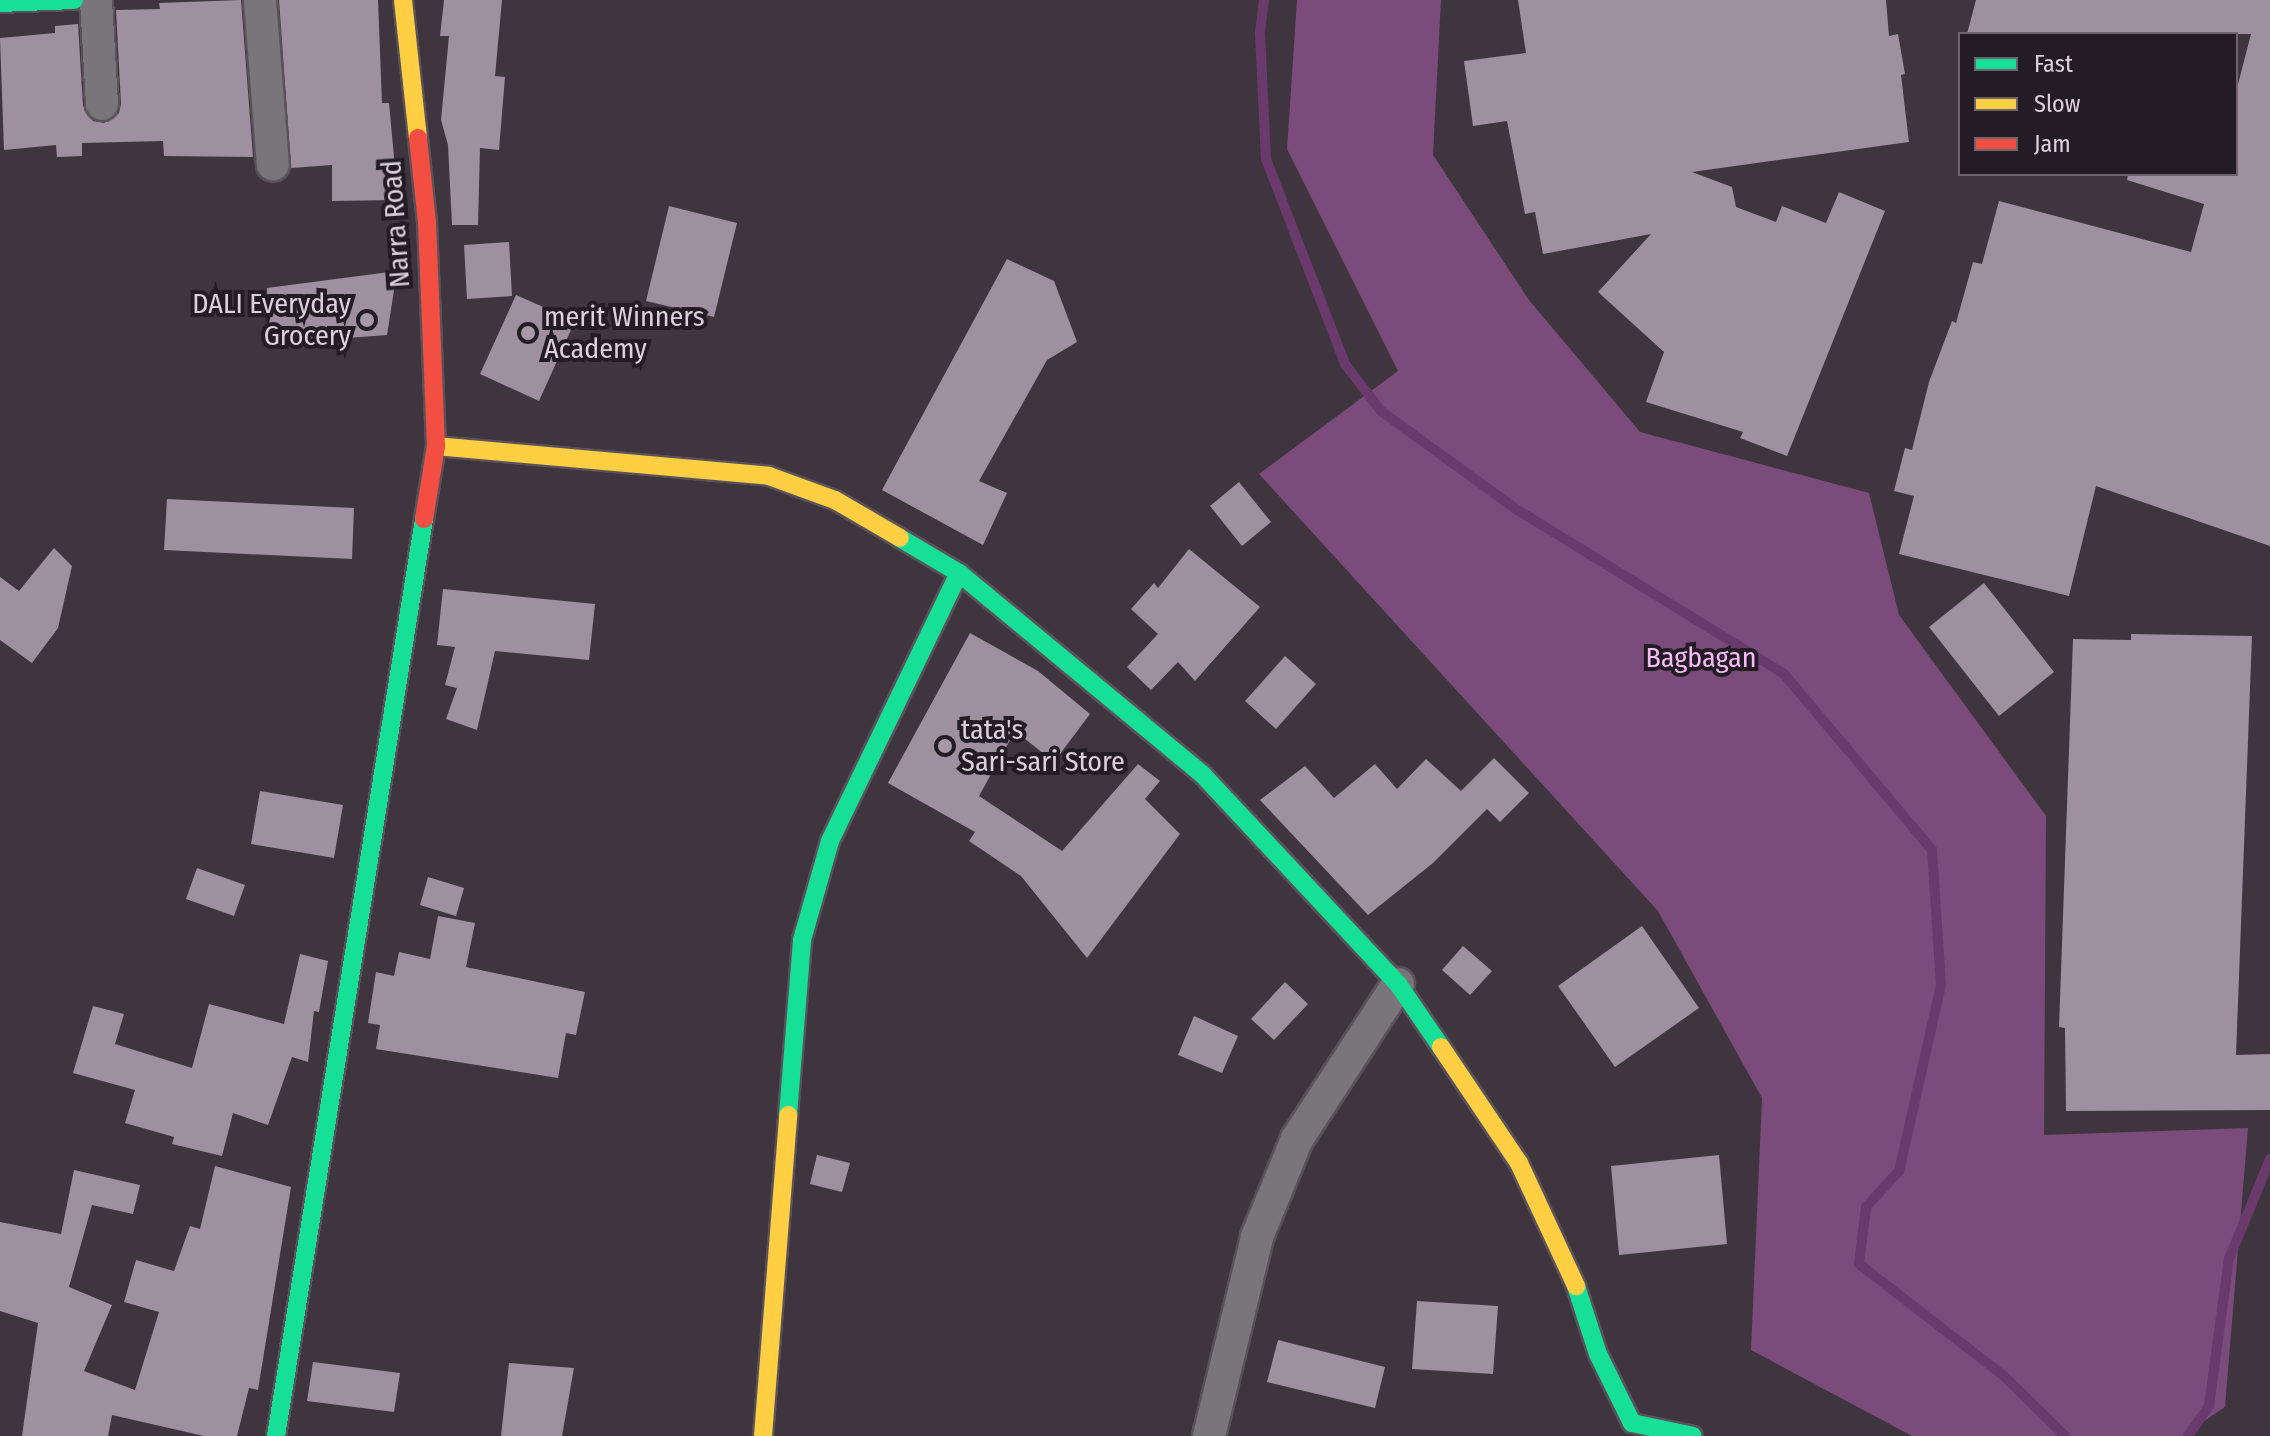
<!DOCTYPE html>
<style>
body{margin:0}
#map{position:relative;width:2270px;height:1436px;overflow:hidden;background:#3f353f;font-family:"Fira Sans Condensed",sans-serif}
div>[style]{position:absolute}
.forest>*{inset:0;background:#7b4b7c}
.stream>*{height:10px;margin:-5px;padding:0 5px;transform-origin:5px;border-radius:5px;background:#6b3a6c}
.building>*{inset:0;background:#9e909e}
.roads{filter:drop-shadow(2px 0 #5a525a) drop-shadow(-2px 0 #5a525a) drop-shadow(0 2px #5a525a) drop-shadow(0 -2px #5a525a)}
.street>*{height:32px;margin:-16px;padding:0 16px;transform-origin:16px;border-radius:16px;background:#7a757a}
.fast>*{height:18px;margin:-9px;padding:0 9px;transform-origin:9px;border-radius:9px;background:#16e098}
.slow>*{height:18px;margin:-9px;padding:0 9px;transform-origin:9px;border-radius:9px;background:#ffcf43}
.jam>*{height:18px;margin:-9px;padding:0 9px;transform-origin:9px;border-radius:9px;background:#f24e42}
.dots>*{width:22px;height:22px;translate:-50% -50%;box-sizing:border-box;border:4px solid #241c25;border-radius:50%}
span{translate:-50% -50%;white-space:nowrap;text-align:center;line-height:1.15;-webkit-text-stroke:8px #241c25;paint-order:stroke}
.street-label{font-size:28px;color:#dcd0dc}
.poi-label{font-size:28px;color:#dcd0dc}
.right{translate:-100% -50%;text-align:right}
.left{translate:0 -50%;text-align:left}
.park-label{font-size:28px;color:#f8baf9}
.legend{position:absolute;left:1958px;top:32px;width:280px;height:144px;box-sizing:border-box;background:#241c25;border:2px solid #6e646e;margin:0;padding:10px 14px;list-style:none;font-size:24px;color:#dcd0dc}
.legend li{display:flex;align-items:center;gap:16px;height:40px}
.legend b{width:40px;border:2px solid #6e646e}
</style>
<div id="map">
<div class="forest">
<i style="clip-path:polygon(1297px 0,1441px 0,1433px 155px,1529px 300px,1640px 432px,1869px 493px,1899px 615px,2046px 816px,2044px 1135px,2248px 1128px,2225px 1407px,2182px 1436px,1912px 1436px,1751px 1350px,1762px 1098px,1658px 911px,1259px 474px,1398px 371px,1287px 149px)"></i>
</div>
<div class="stream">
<i style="left:1264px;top:0;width:33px;rotate:97deg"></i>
<i style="left:1260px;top:33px;width:126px;rotate:87.3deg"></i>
<i style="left:1266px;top:159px;width:220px;rotate:68.9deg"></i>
<i style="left:1345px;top:364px;width:59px;rotate:52.5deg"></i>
<i style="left:1381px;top:411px;width:167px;rotate:36deg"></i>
<i style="left:1516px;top:509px;width:315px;rotate:31.6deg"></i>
<i style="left:1784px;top:674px;width:230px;rotate:49.9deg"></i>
<i style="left:1932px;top:850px;width:135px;rotate:86.2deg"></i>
<i style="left:1941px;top:985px;width:191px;rotate:102.7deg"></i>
<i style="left:1899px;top:1171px;width:49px;rotate:132.5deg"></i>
<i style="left:1866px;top:1207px;width:57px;rotate:97deg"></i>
<i style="left:1859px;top:1264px;width:183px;rotate:37.7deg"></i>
<i style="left:2004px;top:1376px;width:86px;rotate:44.5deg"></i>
<i style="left:2188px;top:1436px;width:37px;rotate:-55deg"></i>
<i style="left:2209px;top:1406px;width:148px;rotate:-82.3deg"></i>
<i style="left:2229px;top:1259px;width:108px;rotate:-67.7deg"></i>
</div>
<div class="building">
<i style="clip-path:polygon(241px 0,253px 157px,164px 156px,163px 141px,82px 143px,82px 156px,57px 157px,56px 145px,4px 150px,0 38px,55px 33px,55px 26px,78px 24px,83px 106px,93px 121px,104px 123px,119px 113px,121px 104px,116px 10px,160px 9px,159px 3px)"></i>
<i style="clip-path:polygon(279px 0,378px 0,382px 103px,389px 103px,398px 200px,332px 201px,332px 165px,291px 168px)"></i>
<i style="clip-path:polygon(444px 0,502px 0,495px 76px,505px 77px,499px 150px,480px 148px,478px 225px,452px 225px,448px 145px,441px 120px,449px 36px,440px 36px)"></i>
<i style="clip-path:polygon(1518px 0,1886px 0,1889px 36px,1898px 34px,1905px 74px,1901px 75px,1909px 142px,1692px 172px,1732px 187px,1736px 207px,1776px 222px,1782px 206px,1826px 223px,1839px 192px,1885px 211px,1787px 456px,1740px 438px,1743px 432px,1646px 402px,1664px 352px,1598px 292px,1651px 234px,1543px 254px,1535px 212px,1525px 214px,1507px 121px,1473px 126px,1464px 61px,1526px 53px)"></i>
<i style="clip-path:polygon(1976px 0,2270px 0,2270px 546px,2096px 486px,2069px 596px,1899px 554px,1914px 496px,1894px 491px,1905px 448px,1912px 450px,1929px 382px,1952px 321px,1956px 323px,1973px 262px,1982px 264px,1999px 201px,2191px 252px,2204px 204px,2127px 180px,2128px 174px,2236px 174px,2236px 92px,2251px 34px,1967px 34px)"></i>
<i style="clip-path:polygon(669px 206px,737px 223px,714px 317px,646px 301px)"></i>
<i style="clip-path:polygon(509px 242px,512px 296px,467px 299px,464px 245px)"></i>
<i style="clip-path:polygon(1007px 259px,1054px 281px,1077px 342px,1047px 360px,979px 481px,1007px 493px,983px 545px,882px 490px)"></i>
<i style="clip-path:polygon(397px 271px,387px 335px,268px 344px,267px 288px)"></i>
<i style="clip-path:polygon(516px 295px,575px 321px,539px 401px,480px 374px)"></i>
<i style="clip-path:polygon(1239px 482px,1271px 522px,1242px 546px,1210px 506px)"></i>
<i style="clip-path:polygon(167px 499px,354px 508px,352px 559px,164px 550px)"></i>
<i style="clip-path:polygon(54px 548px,72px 566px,58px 628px,32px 663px,0 640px,0 577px,19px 591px)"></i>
<i style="clip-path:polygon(1189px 549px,1260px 607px,1195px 681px,1178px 662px,1151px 690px,1127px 667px,1158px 634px,1131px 609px,1154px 583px,1158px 588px)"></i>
<i style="clip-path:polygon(1984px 583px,2054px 672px,1999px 716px,1929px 627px)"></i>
<i style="clip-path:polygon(443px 589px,595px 604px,589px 660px,495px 651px,477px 730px,446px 719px,457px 688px,445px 685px,455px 647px,437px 645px)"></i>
<i style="clip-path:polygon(970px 633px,1038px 671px,1090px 714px,1054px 762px,1015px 731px,979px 796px,1062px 851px,1138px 764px,1160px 781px,1145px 799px,1180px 834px,1087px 958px,1021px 876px,969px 841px,975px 832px,888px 783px)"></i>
<i style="clip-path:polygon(2131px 634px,2252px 636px,2236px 1055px,2270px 1054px,2270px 1110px,2066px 1111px,2065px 1028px,2059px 1027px,2073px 639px,2131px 640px)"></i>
<i style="clip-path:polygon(1285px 656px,1316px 684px,1276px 729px,1245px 701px)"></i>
<i style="clip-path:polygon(1494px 758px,1529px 793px,1500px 822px,1487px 809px,1433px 863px,1368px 915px,1260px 800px,1305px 766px,1334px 798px,1375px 764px,1397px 789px,1426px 759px,1461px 791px)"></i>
<i style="clip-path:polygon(260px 791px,343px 805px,334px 858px,251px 844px)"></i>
<i style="clip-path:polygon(197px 868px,245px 885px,234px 916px,186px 899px)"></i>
<i style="clip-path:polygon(428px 877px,464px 888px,456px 916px,420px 905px)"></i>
<i style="clip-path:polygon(438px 916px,475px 923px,466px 967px,585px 992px,576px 1035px,566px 1033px,558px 1078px,376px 1049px,380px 1025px,368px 1023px,376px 972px,394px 976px,399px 952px,430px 959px)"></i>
<i style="clip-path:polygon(1642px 926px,1699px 1008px,1615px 1067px,1558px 986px)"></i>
<i style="clip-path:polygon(1463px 946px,1492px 971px,1470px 995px,1442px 970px)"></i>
<i style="clip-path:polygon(300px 954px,328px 961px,319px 1012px,314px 1011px,308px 1062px,292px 1057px,268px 1125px,233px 1113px,222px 1156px,172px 1144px,174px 1137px,125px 1123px,135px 1090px,73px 1073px,93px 1006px,124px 1014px,115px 1044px,192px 1068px,209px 1004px,284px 1024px)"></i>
<i style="clip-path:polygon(1285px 982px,1308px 1004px,1274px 1040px,1251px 1019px)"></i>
<i style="clip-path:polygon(1194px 1016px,1238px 1036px,1222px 1073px,1178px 1055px)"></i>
<i style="clip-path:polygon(817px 1155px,850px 1163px,842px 1192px,810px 1184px)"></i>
<i style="clip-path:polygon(1719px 1155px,1727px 1244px,1619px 1255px,1611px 1166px)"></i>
<i style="clip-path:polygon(215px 1166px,291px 1187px,258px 1390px,249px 1388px,237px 1436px,204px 1436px,112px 1415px,108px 1436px,22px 1436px,38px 1323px,0 1311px,0 1222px,61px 1234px,74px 1170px,140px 1185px,133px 1214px,92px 1205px,69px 1287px,112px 1305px,84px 1371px,135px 1390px,159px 1312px,124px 1302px,136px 1260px,174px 1271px,190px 1226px,200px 1229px)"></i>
<i style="clip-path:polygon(1417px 1301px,1498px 1306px,1493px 1374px,1412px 1369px)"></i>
<i style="clip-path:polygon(1278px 1340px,1385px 1367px,1375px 1408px,1267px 1382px)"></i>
<i style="clip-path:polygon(313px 1362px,400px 1373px,394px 1412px,307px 1401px)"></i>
<i style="clip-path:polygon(509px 1363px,574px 1368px,562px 1436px,501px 1436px)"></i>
</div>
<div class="roads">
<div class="street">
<i style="left:96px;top:0;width:104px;rotate:86.7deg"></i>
<i style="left:260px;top:0;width:165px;rotate:85.5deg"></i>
<i style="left:1209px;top:1436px;width:205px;rotate:-76.4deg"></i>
<i style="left:1257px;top:1237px;width:106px;rotate:-67.8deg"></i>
<i style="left:1297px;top:1139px;width:185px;rotate:-56.9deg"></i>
</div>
<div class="fast">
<i style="left:0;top:3px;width:74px;rotate:-2.3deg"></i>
<i style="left:900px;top:538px;width:69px;rotate:30.7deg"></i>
<i style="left:959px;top:573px;width:315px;rotate:39.6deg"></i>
<i style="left:1202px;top:774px;width:287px;rotate:47deg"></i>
<i style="left:1398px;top:984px;width:76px;rotate:55.7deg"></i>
<i style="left:788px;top:1115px;width:176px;rotate:-85.4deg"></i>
<i style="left:802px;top:940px;width:103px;rotate:-74.2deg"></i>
<i style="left:830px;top:841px;width:297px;rotate:-64.3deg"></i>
<i style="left:1576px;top:1286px;width:71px;rotate:72.1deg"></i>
<i style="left:1598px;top:1354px;width:77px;rotate:63.8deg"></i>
<i style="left:1632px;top:1423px;width:62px;rotate:12deg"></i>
<i style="left:276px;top:1436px;width:929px;rotate:-80.83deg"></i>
</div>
<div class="slow">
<i style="left:403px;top:0;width:139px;rotate:83.8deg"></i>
<i style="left:436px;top:446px;width:334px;rotate:5.1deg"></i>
<i style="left:769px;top:476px;width:70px;rotate:20deg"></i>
<i style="left:835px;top:500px;width:75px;rotate:30.3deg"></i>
<i style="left:1441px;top:1047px;width:140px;rotate:56.1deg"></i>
<i style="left:1519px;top:1163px;width:136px;rotate:65.1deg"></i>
<i style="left:763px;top:1436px;width:322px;rotate:-85.5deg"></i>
</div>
<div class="jam">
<i style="left:418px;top:138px;width:84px;rotate:83.9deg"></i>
<i style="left:427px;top:222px;width:224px;rotate:87.7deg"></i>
<i style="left:436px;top:446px;width:74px;rotate:99.3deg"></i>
</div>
</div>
<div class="dots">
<i style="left:367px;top:320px;background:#a59aa5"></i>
<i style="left:528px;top:333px;background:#a59aa5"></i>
<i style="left:945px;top:746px;background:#a59aa5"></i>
</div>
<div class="street-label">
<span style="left:396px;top:224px;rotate:-94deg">Narra Road</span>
</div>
<div class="poi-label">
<span class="right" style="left:351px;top:320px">DALI Everyday<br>Grocery</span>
<span class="left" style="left:544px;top:333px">merit Winners<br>Academy</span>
<span class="left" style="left:961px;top:746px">tata's<br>Sari-sari Store</span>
</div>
<div class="park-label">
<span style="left:1701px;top:658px">Bagbagan</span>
</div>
<ul class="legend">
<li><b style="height:10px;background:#16e098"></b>Fast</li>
<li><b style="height:10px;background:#ffcf43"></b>Slow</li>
<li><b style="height:10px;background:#f24e42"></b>Jam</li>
</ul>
</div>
